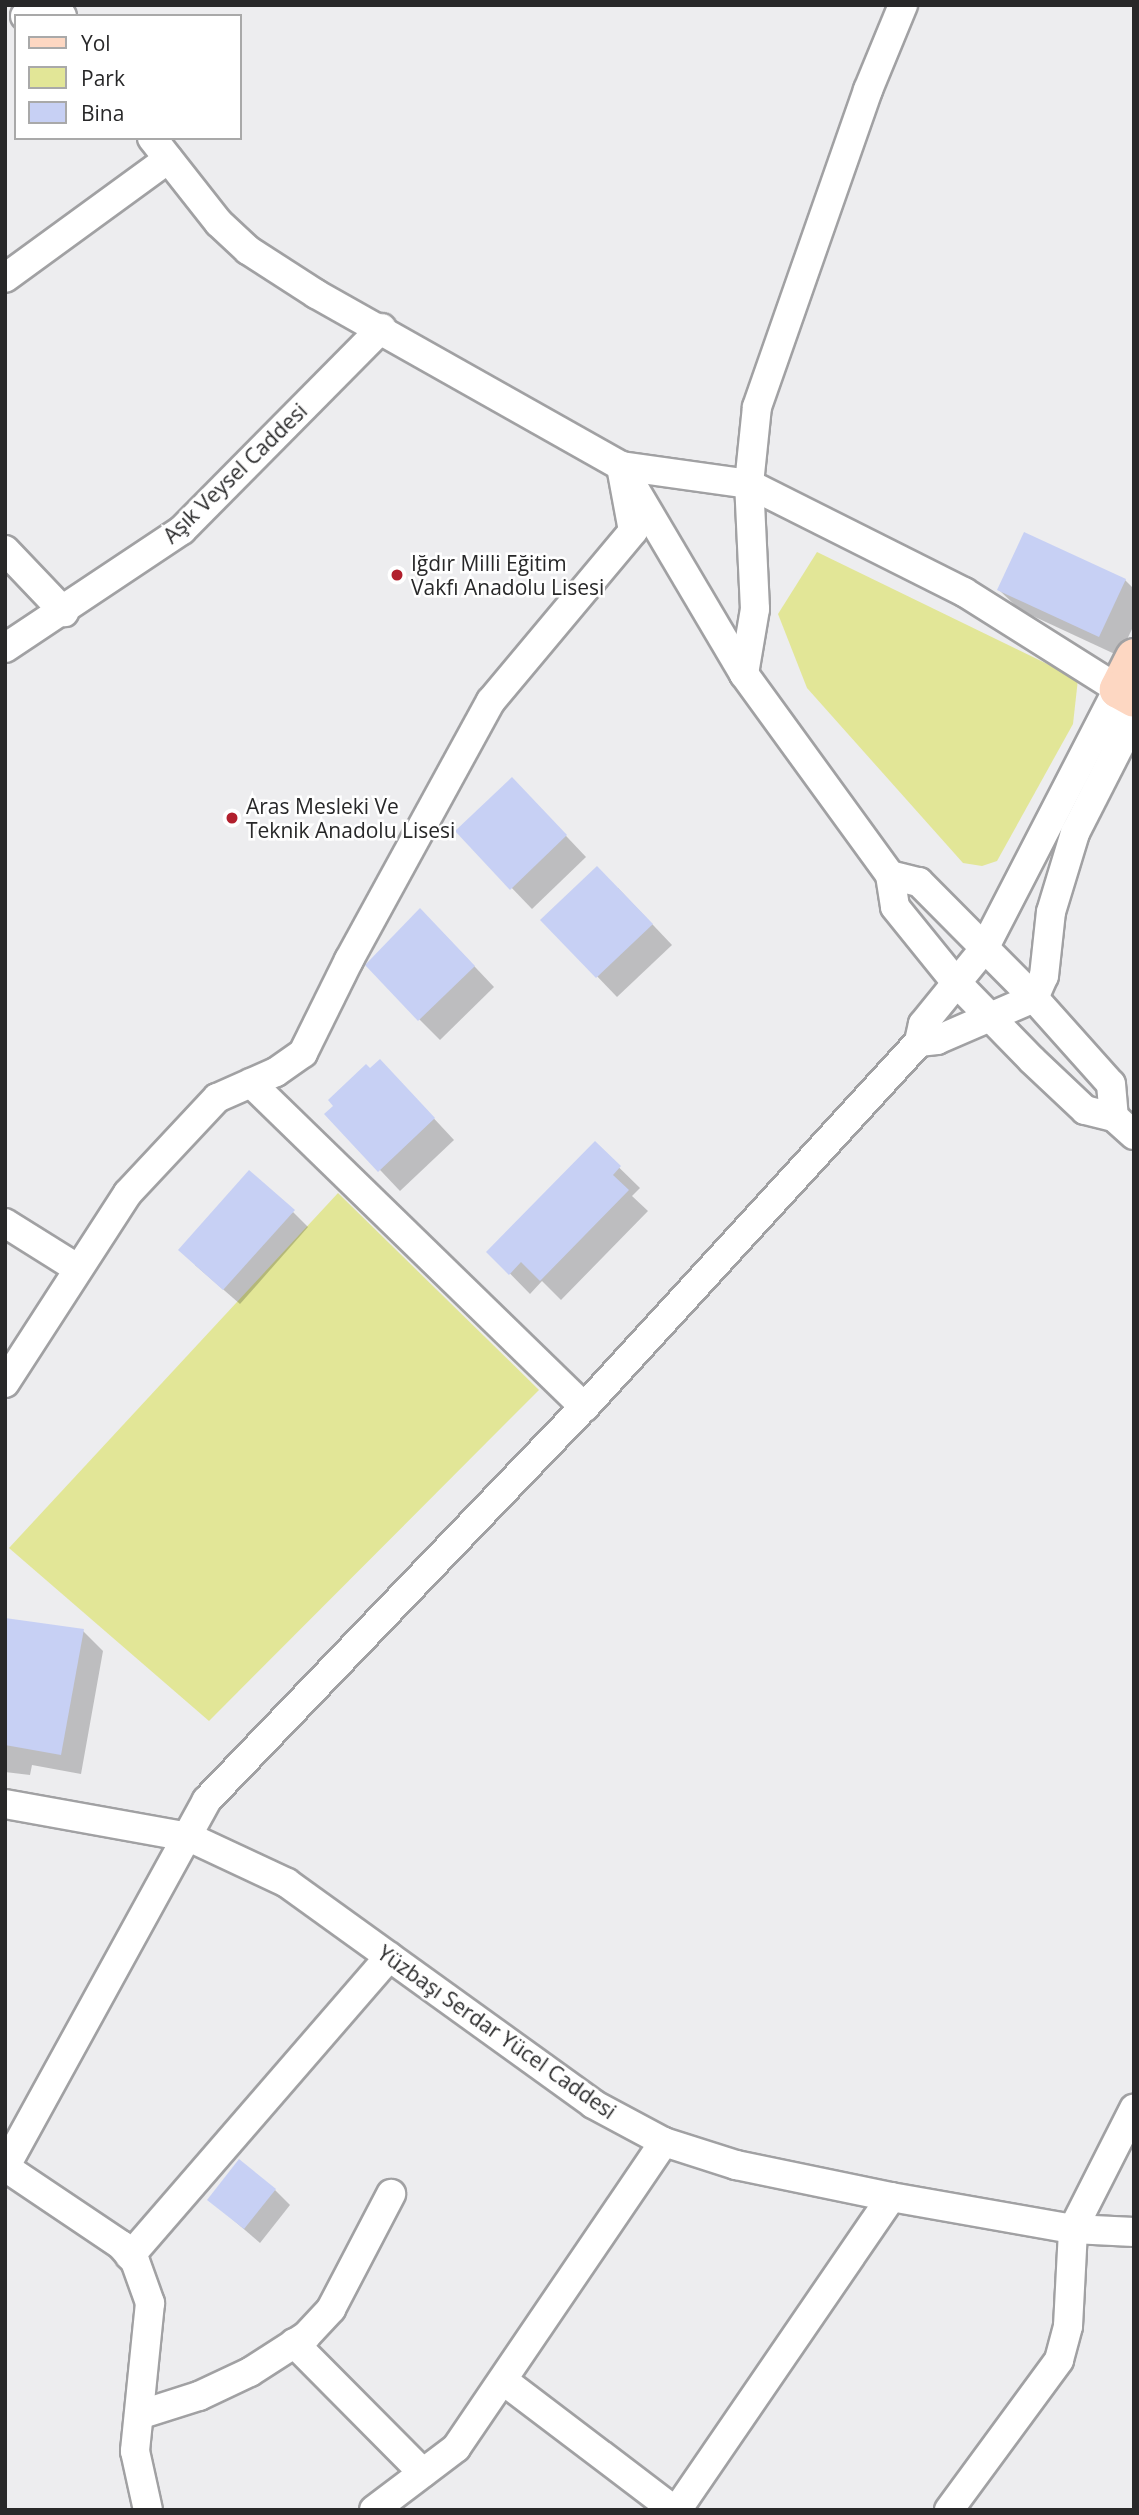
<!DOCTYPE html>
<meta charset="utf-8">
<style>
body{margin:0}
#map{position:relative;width:1139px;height:2515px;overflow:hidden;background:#ededef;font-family:"Open Sans",sans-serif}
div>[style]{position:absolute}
.green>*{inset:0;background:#e2e697}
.shadow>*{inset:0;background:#0003}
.building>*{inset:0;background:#c7d0f4}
.roads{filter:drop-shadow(2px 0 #a1a1a3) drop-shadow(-2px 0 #a1a1a3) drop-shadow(0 2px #a1a1a3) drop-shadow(0 -2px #a1a1a3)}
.minor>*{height:28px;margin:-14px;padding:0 14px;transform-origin:14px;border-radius:14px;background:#fff}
.major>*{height:37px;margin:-18.5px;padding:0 18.5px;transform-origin:18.5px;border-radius:18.5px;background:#fdd7c2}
.dots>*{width:19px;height:19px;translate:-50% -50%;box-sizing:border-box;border:4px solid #fff;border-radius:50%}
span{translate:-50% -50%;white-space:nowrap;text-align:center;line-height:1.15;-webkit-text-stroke:5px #fff;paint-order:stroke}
.street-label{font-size:21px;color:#282829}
.poi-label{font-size:21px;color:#282829}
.left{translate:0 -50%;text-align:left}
.frame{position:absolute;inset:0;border:7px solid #282829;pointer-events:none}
.legend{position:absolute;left:14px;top:14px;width:228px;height:126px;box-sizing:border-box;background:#fff;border:2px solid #a9a9a9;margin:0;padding:9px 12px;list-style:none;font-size:21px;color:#282829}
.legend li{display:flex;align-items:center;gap:14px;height:35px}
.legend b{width:35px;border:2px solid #a9a9a9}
</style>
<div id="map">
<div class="green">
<i style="clip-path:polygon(817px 552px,1078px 679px,1073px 724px,997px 861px,982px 866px,963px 863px,807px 688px,778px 614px)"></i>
<i style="clip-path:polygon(338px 1193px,539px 1390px,209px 1721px,9px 1548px)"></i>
</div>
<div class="shadow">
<i style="clip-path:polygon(1125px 580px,1134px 589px,1134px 625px,1119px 656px,1020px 610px,999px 590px)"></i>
<i style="clip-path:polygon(532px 800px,586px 857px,532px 909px,457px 831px)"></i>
<i style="clip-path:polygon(618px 888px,672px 945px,617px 997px,543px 920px)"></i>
<i style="clip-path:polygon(440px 930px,494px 987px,440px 1040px,419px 1019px)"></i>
<i style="clip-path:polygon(400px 1082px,454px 1140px,400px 1191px,327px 1114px)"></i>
<i style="clip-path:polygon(595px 1144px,640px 1188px,632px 1196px,648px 1211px,561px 1300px,542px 1281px,530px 1294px,489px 1252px)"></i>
<i style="clip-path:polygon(293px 1212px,308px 1227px,240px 1304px,195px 1265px)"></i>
<i style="clip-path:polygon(5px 1620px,83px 1631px,103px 1651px,81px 1774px,32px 1765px,30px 1775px,5px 1772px)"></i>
<i style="clip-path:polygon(275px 2190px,290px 2205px,260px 2243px,210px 2200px)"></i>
</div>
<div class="building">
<i style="clip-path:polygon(1024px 532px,1126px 579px,1099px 637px,997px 590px)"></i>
<i style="clip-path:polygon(512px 777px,567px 835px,510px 890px,455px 831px)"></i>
<i style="clip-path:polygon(597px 866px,653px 924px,596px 978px,540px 920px)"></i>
<i style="clip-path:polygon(420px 908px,475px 966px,418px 1021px,365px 965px)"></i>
<i style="clip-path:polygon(380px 1059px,435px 1118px,378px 1172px,324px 1114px,333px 1106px,328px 1100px,366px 1064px,370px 1068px)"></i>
<i style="clip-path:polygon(595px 1141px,621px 1166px,613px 1175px,629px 1190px,540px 1281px,521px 1262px,509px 1275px,486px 1252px)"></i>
<i style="clip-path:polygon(249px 1170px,295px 1210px,223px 1290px,178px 1250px)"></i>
<i style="clip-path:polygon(5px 1618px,84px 1629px,61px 1755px,5px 1745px)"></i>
<i style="clip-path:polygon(239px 2159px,276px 2189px,244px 2229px,207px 2200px)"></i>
</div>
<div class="roads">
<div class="minor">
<i style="left:55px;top:5px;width:13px;rotate:58deg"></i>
<i style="left:25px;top:16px;width:18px;rotate:-38deg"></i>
<i style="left:152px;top:138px;width:108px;rotate:51.8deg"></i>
<i style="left:219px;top:223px;width:40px;rotate:43deg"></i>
<i style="left:248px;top:250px;width:81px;rotate:32.9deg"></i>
<i style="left:316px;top:294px;width:350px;rotate:29.4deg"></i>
<i style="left:621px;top:466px;width:242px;rotate:59.4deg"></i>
<i style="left:744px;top:674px;width:248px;rotate:54deg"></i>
<i style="left:890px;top:875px;width:32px;rotate:81deg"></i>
<i style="left:895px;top:907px;width:95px;rotate:51deg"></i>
<i style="left:955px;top:981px;width:110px;rotate:45.7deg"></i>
<i style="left:1032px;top:1060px;width:73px;rotate:43.3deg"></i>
<i style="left:1085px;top:1110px;width:30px;rotate:14deg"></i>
<i style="left:1114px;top:1117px;width:27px;rotate:42deg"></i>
<i style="left:5px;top:278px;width:202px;rotate:-36.1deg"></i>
<i style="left:5px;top:550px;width:86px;rotate:46.4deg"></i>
<i style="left:5px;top:648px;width:213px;rotate:-33.7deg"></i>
<i style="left:182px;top:530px;width:284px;rotate:-45.3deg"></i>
<i style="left:744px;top:674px;width:66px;rotate:-80.4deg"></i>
<i style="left:755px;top:609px;width:125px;rotate:-92.7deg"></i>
<i style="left:749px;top:484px;width:77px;rotate:-84.1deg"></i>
<i style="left:757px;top:407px;width:336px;rotate:-70.7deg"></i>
<i style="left:868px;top:90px;width:92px;rotate:-67.6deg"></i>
<i style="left:890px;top:875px;width:30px;rotate:14deg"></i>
<i style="left:919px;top:882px;width:163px;rotate:45.2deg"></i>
<i style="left:1034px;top:998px;width:115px;rotate:48.2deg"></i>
<i style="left:1111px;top:1084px;width:33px;rotate:85deg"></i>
<i style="left:919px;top:1042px;width:18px;rotate:-6deg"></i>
<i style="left:937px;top:1040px;width:106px;rotate:-23.4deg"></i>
<i style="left:1034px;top:998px;width:24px;rotate:-66deg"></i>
<i style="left:1044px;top:976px;width:64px;rotate:-83.8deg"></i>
<i style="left:1051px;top:912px;width:83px;rotate:-73.1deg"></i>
<i style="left:1075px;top:833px;width:130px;rotate:-63deg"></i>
<i style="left:251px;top:1083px;width:465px;rotate:44.2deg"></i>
<i style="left:5px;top:1223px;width:85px;rotate:32deg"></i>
<i style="left:5px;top:1383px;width:226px;rotate:-57.1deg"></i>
<i style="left:128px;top:1193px;width:130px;rotate:-46.9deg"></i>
<i style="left:217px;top:1098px;width:64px;rotate:-23.8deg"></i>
<i style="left:276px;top:1072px;width:33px;rotate:-35deg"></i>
<i style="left:303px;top:1053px;width:104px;rotate:-63.7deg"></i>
<i style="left:349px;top:960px;width:295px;rotate:-61.3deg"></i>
<i style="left:491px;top:701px;width:222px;rotate:-50.1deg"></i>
<i style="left:633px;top:531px;width:66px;rotate:-100.5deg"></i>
<i style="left:621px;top:466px;width:129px;rotate:8deg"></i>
<i style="left:749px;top:484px;width:241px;rotate:26.7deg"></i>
<i style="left:964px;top:592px;width:182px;rotate:32.2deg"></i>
<i style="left:1118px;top:689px;width:292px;rotate:117.3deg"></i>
<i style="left:984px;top:949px;width:97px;rotate:129.1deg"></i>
<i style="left:923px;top:1024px;width:18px;rotate:103deg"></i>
<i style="left:919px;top:1042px;width:495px;rotate:132.5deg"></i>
<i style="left:584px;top:1407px;width:545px;rotate:133.81deg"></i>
<i style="left:207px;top:1800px;width:419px;rotate:118.8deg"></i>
<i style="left:5px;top:1804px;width:187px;rotate:10.2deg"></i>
<i style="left:189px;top:1837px;width:108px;rotate:25.1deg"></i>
<i style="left:287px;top:1883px;width:377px;rotate:35.8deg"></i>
<i style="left:593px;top:2104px;width:81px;rotate:28.2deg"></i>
<i style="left:664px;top:2142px;width:76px;rotate:17.7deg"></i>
<i style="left:736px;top:2165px;width:158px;rotate:11.7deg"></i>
<i style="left:891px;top:2197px;width:185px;rotate:10deg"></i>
<i style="left:1073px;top:2229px;width:61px;rotate:2.8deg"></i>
<i style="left:5px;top:2167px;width:140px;rotate:33.9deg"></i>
<i style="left:121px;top:2245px;width:21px;rotate:49deg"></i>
<i style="left:135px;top:2261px;width:45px;rotate:70.3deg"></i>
<i style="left:150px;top:2303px;width:149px;rotate:95.8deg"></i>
<i style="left:135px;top:2451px;width:60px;rotate:77.6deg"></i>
<i style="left:130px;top:2256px;width:396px;rotate:-49.1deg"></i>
<i style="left:294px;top:2343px;width:183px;rotate:45.2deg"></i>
<i style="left:504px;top:2381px;width:213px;rotate:37.2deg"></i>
<i style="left:139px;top:2415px;width:63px;rotate:-17.6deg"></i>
<i style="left:199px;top:2396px;width:56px;rotate:-25.2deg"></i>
<i style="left:250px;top:2372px;width:67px;rotate:-32.7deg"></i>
<i style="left:306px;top:2336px;width:37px;rotate:-47deg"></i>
<i style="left:331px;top:2309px;width:130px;rotate:-62.4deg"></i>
<i style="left:374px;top:2510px;width:103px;rotate:-37.1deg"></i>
<i style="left:456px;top:2448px;width:370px;rotate:-55.8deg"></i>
<i style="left:677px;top:2510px;width:379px;rotate:-55.6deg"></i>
<i style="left:949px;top:2510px;width:186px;rotate:-53.7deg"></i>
<i style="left:1059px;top:2360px;width:35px;rotate:-75deg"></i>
<i style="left:1068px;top:2326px;width:97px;rotate:-87deg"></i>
<i style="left:1073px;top:2229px;width:135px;rotate:-63.1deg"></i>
</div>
<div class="major">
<i style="left:1134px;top:657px;width:36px;rotate:117deg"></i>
<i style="left:1118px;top:689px;width:18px;rotate:29deg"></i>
</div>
</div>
<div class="dots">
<i style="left:397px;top:575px;background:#b11f2d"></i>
<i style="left:232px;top:818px;background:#b11f2d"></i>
</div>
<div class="street-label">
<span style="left:235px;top:473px;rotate:-44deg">Aşık Veysel Caddesi</span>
<span style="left:497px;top:2032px;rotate:35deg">Yüzbaşı Serdar Yücel Caddesi</span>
</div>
<div class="poi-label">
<span class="left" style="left:411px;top:575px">Iğdır Milli Eğitim<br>Vakfı Anadolu Lisesi</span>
<span class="left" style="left:246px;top:818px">Aras Mesleki Ve<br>Teknik Anadolu Lisesi</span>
</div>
<div class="frame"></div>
<ul class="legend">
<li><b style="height:9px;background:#fdd7c2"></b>Yol</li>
<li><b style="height:19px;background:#e2e697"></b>Park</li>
<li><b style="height:19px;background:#c7d0f4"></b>Bina</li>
</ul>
</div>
